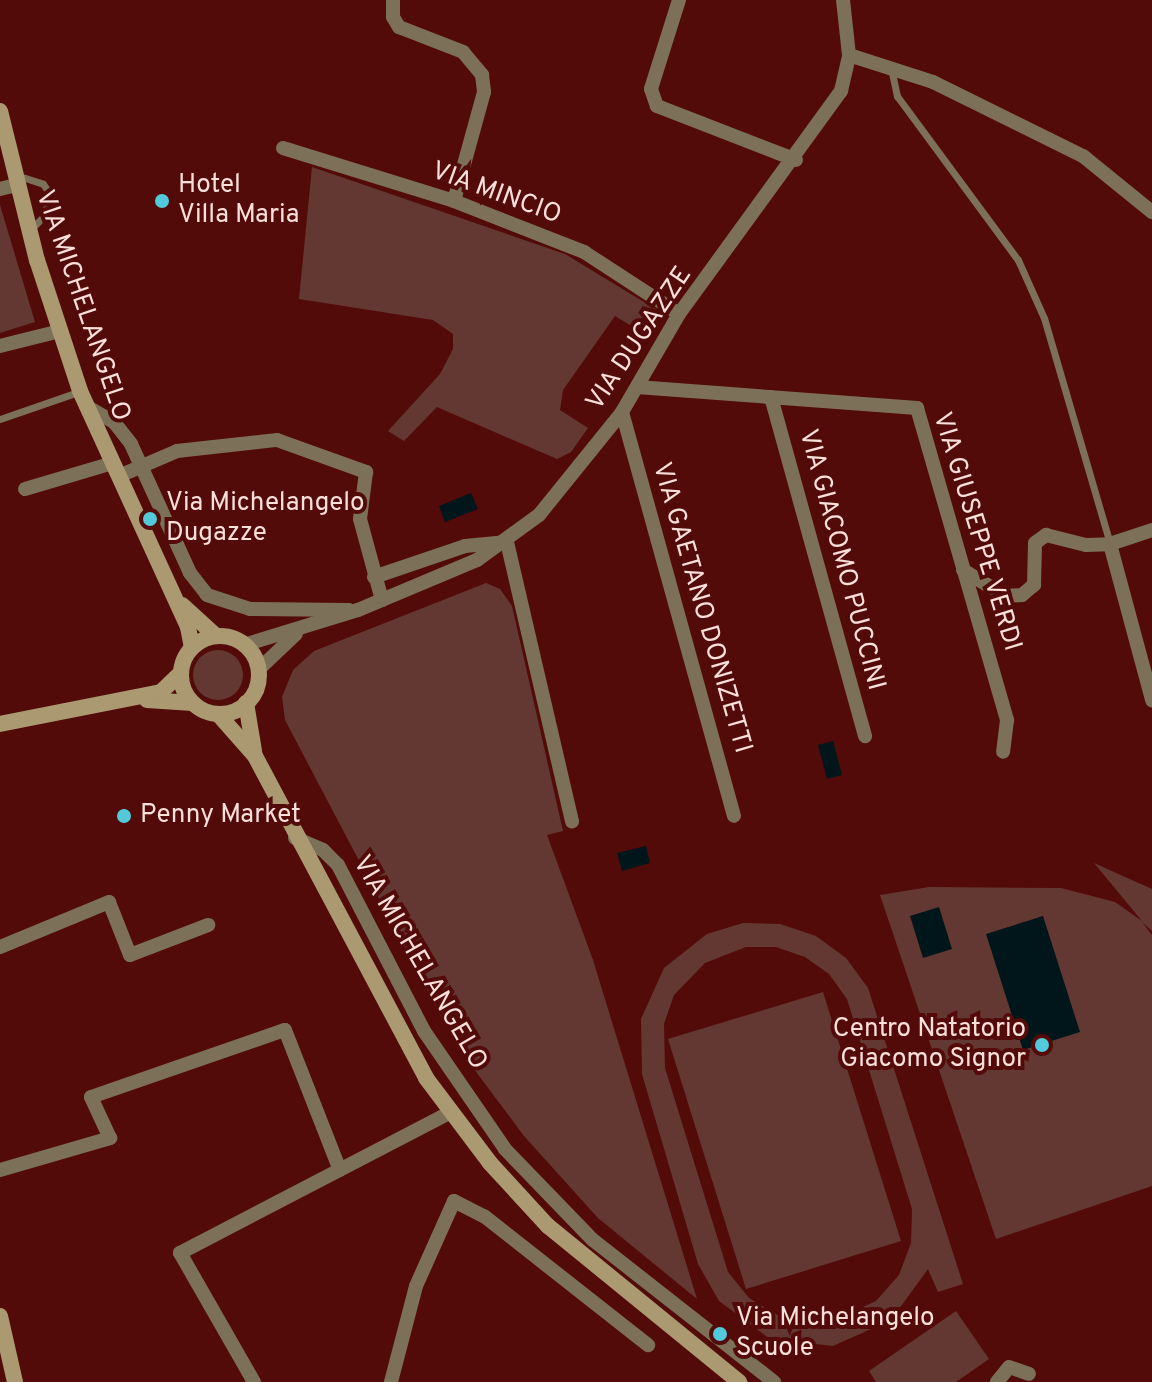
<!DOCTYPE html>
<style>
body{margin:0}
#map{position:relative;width:1152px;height:1382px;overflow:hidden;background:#520b08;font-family:Overpass,sans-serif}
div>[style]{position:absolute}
.green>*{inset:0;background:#643832}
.round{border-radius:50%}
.water>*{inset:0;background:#00161a}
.lane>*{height:7px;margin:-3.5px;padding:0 3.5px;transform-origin:3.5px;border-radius:3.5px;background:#7c7158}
.street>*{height:14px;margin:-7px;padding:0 7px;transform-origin:7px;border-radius:7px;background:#7c7158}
.secondary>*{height:16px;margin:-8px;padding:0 8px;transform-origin:8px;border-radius:8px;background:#aa9971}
.secondary>.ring{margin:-8px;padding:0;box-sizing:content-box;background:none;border:16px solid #aa9971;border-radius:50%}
.dots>*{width:22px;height:22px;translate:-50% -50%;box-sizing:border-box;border:4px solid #520b08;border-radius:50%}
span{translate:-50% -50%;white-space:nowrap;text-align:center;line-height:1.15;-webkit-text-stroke:8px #520b08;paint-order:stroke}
.poi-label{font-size:26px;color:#fbdfdb}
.left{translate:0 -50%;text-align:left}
.right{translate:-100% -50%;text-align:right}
.street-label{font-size:26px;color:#fbdfdb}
</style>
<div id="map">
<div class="green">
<i style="clip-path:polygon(312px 167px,565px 254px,662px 313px,648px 336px,615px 316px,563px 390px,560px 410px,588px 428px,571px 452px,557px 459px,437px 407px,404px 441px,388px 431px,440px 374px,453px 349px,453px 334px,433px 320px,299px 299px)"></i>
<i style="clip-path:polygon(0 205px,35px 322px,0 333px)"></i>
<i style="clip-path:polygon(486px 583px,500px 589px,512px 606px,563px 831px,547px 835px,593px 960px,697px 1299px,598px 1218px,524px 1136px,456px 1045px,285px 720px,282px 697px,293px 670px,314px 651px)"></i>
<i class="round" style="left:193px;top:650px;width:50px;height:50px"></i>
<i style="clip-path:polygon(1094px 863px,1152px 889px,1152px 931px,1142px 922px,1152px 935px,1152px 1186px,996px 1239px,880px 895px,929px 887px,1061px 888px,1115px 902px,1142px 921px)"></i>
<i style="clip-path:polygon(evenodd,743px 923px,780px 924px,816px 936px,846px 958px,868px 988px,963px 1284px,938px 1292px,928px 1269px,891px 1320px,833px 1346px,770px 1339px,719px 1301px,698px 1264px,642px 1074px,641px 1019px,664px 968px,707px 934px,743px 923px,746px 947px,776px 947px,805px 957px,829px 974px,847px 999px,912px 1209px,911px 1243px,899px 1275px,876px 1301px,830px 1322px,779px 1316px,749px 1298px,728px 1272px,665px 1068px,664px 1024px,674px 995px,705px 963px,746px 947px)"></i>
<i style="clip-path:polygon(823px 992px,901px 1241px,746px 1289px,668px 1039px)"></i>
<i style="clip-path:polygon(956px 1311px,989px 1359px,956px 1382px,876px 1382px,869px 1371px)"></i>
</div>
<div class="water">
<i style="clip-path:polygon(471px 493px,478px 509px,445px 522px,439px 506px)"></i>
<i style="clip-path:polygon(833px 741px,842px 775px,827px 779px,818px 745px)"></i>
<i style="clip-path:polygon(646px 846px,650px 863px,622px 871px,617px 853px)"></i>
<i style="clip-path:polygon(939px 907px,952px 949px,923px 958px,910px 916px)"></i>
<i style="clip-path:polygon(1043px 916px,1080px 1032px,1023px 1050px,986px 934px)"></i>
</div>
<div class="lane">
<i style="left:891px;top:68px;width:29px;rotate:78deg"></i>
<i style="left:897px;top:96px;width:204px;rotate:53.6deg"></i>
<i style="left:1018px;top:260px;width:64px;rotate:65.9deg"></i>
<i style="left:1044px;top:318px;width:235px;rotate:73.7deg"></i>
<i style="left:16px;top:175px;width:28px;rotate:18deg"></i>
<i style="left:43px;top:184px;width:14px;rotate:54deg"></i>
<i style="left:51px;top:195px;width:23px;rotate:110deg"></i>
<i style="left:43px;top:217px;width:17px;rotate:135deg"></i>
<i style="left:0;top:419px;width:83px;rotate:-19.1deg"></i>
</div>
<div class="street">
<i style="left:393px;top:0;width:17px;rotate:90deg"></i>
<i style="left:393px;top:17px;width:12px;rotate:59deg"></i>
<i style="left:399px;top:27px;width:69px;rotate:21.3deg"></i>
<i style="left:463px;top:52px;width:30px;rotate:50deg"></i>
<i style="left:482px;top:75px;width:17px;rotate:83deg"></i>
<i style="left:484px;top:92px;width:113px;rotate:105.4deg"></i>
<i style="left:679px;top:0;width:93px;rotate:107.5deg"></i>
<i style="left:651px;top:89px;width:18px;rotate:71deg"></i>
<i style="left:657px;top:106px;width:149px;rotate:21.2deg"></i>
<i style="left:849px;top:55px;width:88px;rotate:17.8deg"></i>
<i style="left:933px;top:82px;width:167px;rotate:26.3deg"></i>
<i style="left:1083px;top:156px;width:89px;rotate:39.1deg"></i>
<i style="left:283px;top:148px;width:179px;rotate:17.2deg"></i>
<i style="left:454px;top:201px;width:140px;rotate:21.4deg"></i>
<i style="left:584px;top:252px;width:113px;rotate:33.1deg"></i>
<i style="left:0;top:189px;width:16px;rotate:-14deg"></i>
<i style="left:0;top:346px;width:62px;rotate:-14deg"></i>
<i style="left:637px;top:387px;width:281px;rotate:4.3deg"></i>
<i style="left:917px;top:408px;width:325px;rotate:73.9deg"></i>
<i style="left:1007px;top:720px;width:32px;rotate:97deg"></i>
<i style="left:771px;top:397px;width:352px;rotate:74.5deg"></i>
<i style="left:86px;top:406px;width:32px;rotate:30deg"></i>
<i style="left:114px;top:422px;width:28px;rotate:52deg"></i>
<i style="left:131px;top:444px;width:142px;rotate:65.4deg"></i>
<i style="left:190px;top:573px;width:28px;rotate:52deg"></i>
<i style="left:207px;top:595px;width:45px;rotate:18deg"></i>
<i style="left:250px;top:609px;width:99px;rotate:0.6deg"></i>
<i style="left:622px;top:412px;width:419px;rotate:74.5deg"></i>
<i style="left:119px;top:476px;width:63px;rotate:-23.3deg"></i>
<i style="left:177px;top:451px;width:101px;rotate:-6.3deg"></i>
<i style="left:277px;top:440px;width:95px;rotate:19.8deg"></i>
<i style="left:366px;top:472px;width:47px;rotate:97.3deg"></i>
<i style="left:360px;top:519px;width:84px;rotate:74.8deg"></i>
<i style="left:25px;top:489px;width:92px;rotate:-16.5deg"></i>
<i style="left:1110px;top:544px;width:162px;rotate:74.9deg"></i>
<i style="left:963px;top:570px;width:49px;rotate:31.8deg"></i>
<i style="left:1005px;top:596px;width:17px;rotate:-3deg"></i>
<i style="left:1022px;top:595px;width:16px;rotate:-40deg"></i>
<i style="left:1034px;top:585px;width:42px;rotate:-88.6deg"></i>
<i style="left:1035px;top:543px;width:14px;rotate:-36deg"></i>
<i style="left:1046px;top:535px;width:41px;rotate:14deg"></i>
<i style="left:1086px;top:545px;width:24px;rotate:-2deg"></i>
<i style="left:1110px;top:544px;width:44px;rotate:-18.4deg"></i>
<i style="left:374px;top:577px;width:96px;rotate:-18.8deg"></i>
<i style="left:465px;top:546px;width:42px;rotate:-5.4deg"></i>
<i style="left:507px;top:542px;width:287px;rotate:76.9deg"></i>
<i style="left:244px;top:645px;width:119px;rotate:-17.1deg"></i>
<i style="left:358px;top:610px;width:129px;rotate:-22.8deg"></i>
<i style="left:477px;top:560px;width:77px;rotate:-36deg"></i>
<i style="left:539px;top:515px;width:132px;rotate:-51.1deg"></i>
<i style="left:622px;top:412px;width:113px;rotate:-59.8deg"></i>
<i style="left:679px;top:314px;width:276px;rotate:-54deg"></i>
<i style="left:841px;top:91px;width:37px;rotate:-77deg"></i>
<i style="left:849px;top:55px;width:55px;rotate:-96.2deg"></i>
<i style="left:258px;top:670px;width:52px;rotate:-43.5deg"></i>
<i style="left:295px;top:838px;width:30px;rotate:23deg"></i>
<i style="left:323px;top:850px;width:21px;rotate:45deg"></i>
<i style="left:338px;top:865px;width:187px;rotate:62.6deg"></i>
<i style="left:424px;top:1031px;width:143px;rotate:55.5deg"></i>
<i style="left:505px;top:1149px;width:127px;rotate:46deg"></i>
<i style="left:593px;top:1240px;width:230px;rotate:38.1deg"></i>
<i style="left:0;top:947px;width:118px;rotate:-22.4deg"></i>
<i style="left:109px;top:902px;width:57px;rotate:68.4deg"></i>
<i style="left:130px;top:955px;width:84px;rotate:-21deg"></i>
<i style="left:0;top:1170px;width:115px;rotate:-16.2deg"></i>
<i style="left:110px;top:1138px;width:45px;rotate:-114.9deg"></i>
<i style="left:91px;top:1097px;width:205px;rotate:-19.1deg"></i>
<i style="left:285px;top:1030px;width:150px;rotate:68.6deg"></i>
<i style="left:254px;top:1382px;width:149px;rotate:-119.8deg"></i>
<i style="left:180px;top:1253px;width:305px;rotate:-27.5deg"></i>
<i style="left:391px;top:1382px;width:99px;rotate:-75.4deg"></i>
<i style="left:416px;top:1286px;width:93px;rotate:-65.9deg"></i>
<i style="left:454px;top:1201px;width:34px;rotate:27deg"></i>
<i style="left:484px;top:1216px;width:209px;rotate:38.2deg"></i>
<i style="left:997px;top:1382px;width:19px;rotate:-51deg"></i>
<i style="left:1009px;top:1367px;width:21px;rotate:19deg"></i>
</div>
<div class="secondary">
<i style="left:0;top:111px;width:154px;rotate:76.1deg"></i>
<i style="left:37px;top:260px;width:138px;rotate:71.8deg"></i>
<i style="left:80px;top:391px;width:260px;rotate:65.4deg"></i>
<i style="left:188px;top:627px;width:21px;rotate:79deg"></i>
<i style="left:182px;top:605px;width:46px;rotate:42.4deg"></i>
<i class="ring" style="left:181px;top:636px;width:62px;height:62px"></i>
<i style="left:147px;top:700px;width:46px;rotate:3.7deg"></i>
<i style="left:246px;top:703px;width:49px;rotate:80.5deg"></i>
<i style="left:218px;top:714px;width:56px;rotate:48.6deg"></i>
<i style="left:255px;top:756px;width:365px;rotate:62deg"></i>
<i style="left:426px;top:1078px;width:106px;rotate:53deg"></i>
<i style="left:490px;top:1163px;width:86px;rotate:47.4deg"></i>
<i style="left:548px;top:1226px;width:247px;rotate:39.2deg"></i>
<i style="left:0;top:724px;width:164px;rotate:-11.2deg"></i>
<i style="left:161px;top:692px;width:28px;rotate:-44deg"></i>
<i style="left:0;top:1316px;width:68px;rotate:77.2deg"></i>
</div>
<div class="dots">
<i style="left:162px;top:201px;background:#53cadc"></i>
<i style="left:150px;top:519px;background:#53cadc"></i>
<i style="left:124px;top:816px;background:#53cadc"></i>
<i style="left:1042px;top:1045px;background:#53cadc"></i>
<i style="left:720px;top:1334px;background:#53cadc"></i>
</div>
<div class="poi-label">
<span class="left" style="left:178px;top:201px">Hotel<br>Villa Maria</span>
<span class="left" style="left:166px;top:519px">Via Michelangelo<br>Dugazze</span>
<span class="left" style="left:140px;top:816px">Penny Market</span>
<span class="right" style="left:1026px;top:1045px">Centro Natatorio<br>Giacomo Signor</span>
<span class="left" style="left:736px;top:1334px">Via Michelangelo<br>Scuole</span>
</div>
<div class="street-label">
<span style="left:496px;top:194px;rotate:20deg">VIA MINCIO</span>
<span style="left:82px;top:306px;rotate:71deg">VIA MICHELANGELO</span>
<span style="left:640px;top:339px;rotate:-56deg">VIA DUGAZZE</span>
<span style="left:976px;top:532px;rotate:73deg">VIA GIUSEPPE VERDI</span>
<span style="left:841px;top:560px;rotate:75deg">VIA GIACOMO PUCCINI</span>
<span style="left:701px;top:608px;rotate:74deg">VIA GAETANO DONIZETTI</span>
<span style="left:419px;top:963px;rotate:60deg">VIA MICHELANGELO</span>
</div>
</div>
